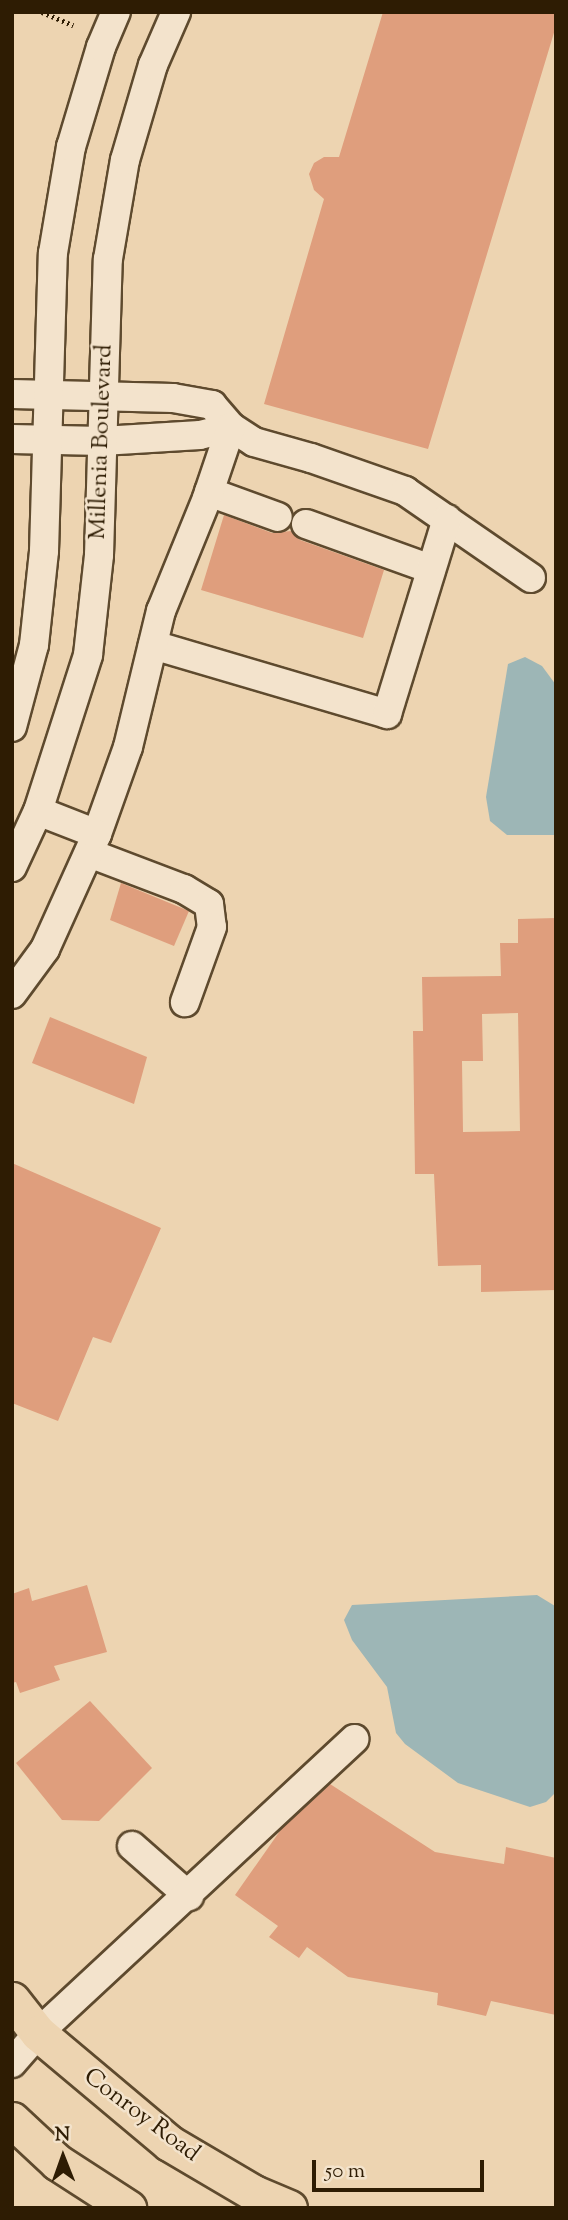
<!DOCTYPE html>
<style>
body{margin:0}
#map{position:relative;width:568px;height:2220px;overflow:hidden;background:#edd4b1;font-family:"Sorts Mill Goudy",serif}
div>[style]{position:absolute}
.water>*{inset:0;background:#9db6b6}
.building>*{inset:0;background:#df9e7d}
.path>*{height:4.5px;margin-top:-2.25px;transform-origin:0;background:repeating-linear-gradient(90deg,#2e1c03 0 2px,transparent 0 5.5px)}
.roads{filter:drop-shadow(2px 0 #5e4a2e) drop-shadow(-2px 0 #5e4a2e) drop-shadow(0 2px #5e4a2e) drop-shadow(0 -2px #5e4a2e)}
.minor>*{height:28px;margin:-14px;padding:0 14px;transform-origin:14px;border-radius:14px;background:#f3e3cc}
.major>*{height:35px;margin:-17.5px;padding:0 17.5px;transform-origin:17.5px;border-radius:17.5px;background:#edd4b1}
span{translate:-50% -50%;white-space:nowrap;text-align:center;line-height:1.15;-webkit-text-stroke:5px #f3e3cc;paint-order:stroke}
.street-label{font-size:24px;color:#2e1c03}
.frame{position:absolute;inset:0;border:14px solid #2e1c03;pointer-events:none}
.north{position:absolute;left:28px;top:2122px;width:70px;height:70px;-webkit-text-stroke:5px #f3e3cc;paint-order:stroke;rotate:359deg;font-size:19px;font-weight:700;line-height:28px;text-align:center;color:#2e1c03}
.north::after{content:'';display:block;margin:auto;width:24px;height:32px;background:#2e1c03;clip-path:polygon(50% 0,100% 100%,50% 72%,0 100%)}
.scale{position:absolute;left:312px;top:2160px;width:172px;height:32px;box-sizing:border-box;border:4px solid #2e1c03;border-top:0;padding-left:9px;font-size:21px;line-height:24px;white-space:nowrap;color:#2e1c03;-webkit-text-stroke:5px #f3e3cc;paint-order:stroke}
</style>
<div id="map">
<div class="water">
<i style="clip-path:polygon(525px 657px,542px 666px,556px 685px,556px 835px,507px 835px,490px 821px,486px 797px,508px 664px)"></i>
<i style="clip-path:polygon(537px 1595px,555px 1606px,556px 1792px,546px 1802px,530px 1807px,458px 1783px,405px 1744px,396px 1733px,387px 1687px,352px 1640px,344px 1620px,352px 1605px)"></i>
</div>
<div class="building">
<i style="clip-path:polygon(383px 12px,556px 12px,556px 26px,428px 449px,264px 404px,324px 199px,314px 190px,309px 174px,314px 163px,324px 157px,339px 157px)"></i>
<i style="clip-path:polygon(224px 515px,272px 533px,291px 531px,300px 540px,384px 570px,363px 638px,201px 590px)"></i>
<i style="clip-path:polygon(121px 883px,189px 911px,174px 946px,110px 920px)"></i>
<i style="clip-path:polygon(evenodd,556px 918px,556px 1290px,481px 1292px,481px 1265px,438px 1266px,434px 1174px,415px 1174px,413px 1031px,423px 1031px,422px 977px,501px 976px,500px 943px,518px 943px,518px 919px,556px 918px,518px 1013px,520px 1131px,463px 1132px,462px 1061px,483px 1061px,482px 1014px,518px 1013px)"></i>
<i style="clip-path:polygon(50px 1017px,147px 1057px,134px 1104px,32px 1063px)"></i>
<i style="clip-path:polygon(12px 1163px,161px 1228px,111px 1343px,93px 1337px,58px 1421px,12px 1403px)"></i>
<i style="clip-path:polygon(87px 1585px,107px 1652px,54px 1666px,60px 1680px,20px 1693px,16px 1682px,12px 1683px,12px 1594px,29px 1588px,32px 1601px)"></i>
<i style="clip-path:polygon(90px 1701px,152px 1768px,99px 1821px,62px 1820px,16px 1763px)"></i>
<i style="clip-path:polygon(330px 1784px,435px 1852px,504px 1864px,506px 1847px,556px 1858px,556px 2015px,491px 2001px,486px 2016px,437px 2005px,438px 1993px,348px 1977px,307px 1947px,299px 1958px,269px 1937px,278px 1926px,235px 1895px,282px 1828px)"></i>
</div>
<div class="path">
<i style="left:42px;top:12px;width:34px;rotate:23deg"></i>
</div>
<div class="roads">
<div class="minor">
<i style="left:12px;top:394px;width:161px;rotate:1.4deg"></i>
<i style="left:173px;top:398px;width:40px;rotate:10deg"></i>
<i style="left:212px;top:405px;width:29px;rotate:49deg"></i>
<i style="left:231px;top:427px;width:27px;rotate:33deg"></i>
<i style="left:254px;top:442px;width:59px;rotate:15.7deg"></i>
<i style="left:311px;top:458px;width:100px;rotate:19.3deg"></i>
<i style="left:405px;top:491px;width:153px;rotate:34.6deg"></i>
<i style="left:12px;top:439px;width:90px;rotate:1.3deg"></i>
<i style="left:102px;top:441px;width:98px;rotate:-3.5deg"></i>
<i style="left:200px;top:435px;width:32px;rotate:-14deg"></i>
<i style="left:209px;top:492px;width:73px;rotate:19.9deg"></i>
<i style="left:306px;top:524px;width:133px;rotate:19.8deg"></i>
<i style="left:153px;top:645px;width:244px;rotate:16.4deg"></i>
<i style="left:387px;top:714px;width:204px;rotate:-72.9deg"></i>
<i style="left:12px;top:727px;width:85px;rotate:-75deg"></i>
<i style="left:34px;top:645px;width:95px;rotate:-83.9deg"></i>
<i style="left:44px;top:551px;width:298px;rotate:-88.3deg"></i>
<i style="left:53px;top:253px;width:108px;rotate:-80.4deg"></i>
<i style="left:71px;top:147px;width:104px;rotate:-73.3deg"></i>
<i style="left:101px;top:47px;width:38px;rotate:-67deg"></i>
<i style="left:97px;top:834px;width:92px;rotate:-70.4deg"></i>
<i style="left:128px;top:747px;width:140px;rotate:-76.4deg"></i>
<i style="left:161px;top:611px;width:122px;rotate:-67.8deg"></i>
<i style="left:207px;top:498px;width:75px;rotate:-71.3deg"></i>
<i style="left:89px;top:853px;width:102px;rotate:20.8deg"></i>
<i style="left:184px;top:889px;width:29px;rotate:31deg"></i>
<i style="left:209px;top:904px;width:23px;rotate:83deg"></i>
<i style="left:212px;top:927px;width:80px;rotate:109.8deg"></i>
<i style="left:12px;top:867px;width:62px;rotate:-65.1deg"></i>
<i style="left:38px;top:811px;width:164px;rotate:-72.2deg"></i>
<i style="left:88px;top:655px;width:101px;rotate:-83.7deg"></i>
<i style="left:99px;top:555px;width:296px;rotate:-88.3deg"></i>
<i style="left:108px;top:259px;width:100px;rotate:-80.3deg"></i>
<i style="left:125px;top:160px;width:99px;rotate:-73.6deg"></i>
<i style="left:153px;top:65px;width:58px;rotate:-66.5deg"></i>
<i style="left:12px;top:994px;width:56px;rotate:-53.7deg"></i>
<i style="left:45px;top:949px;width:126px;rotate:-65.7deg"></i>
<i style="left:97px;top:834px;width:63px;rotate:-158.7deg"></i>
<i style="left:132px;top:1846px;width:76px;rotate:41.3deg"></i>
<i style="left:12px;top:2063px;width:40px;rotate:-49deg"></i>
<i style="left:38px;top:2033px;width:432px;rotate:-42.9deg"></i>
</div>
<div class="major">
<i style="left:12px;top:2000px;width:42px;rotate:51.8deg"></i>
<i style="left:38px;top:2033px;width:171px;rotate:40deg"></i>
<i style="left:169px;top:2143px;width:99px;rotate:30.5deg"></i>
<i style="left:254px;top:2193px;width:38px;rotate:23deg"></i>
<i style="left:12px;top:2120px;width:62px;rotate:43deg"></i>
<i style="left:57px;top:2162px;width:85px;rotate:32.9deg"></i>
</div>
</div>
<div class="street-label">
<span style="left:102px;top:442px;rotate:-88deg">Millenia Boulevard</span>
<span style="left:141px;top:2116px;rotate:37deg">Conroy Road</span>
</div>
<div class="frame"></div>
<div class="north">N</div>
<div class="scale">50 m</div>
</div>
